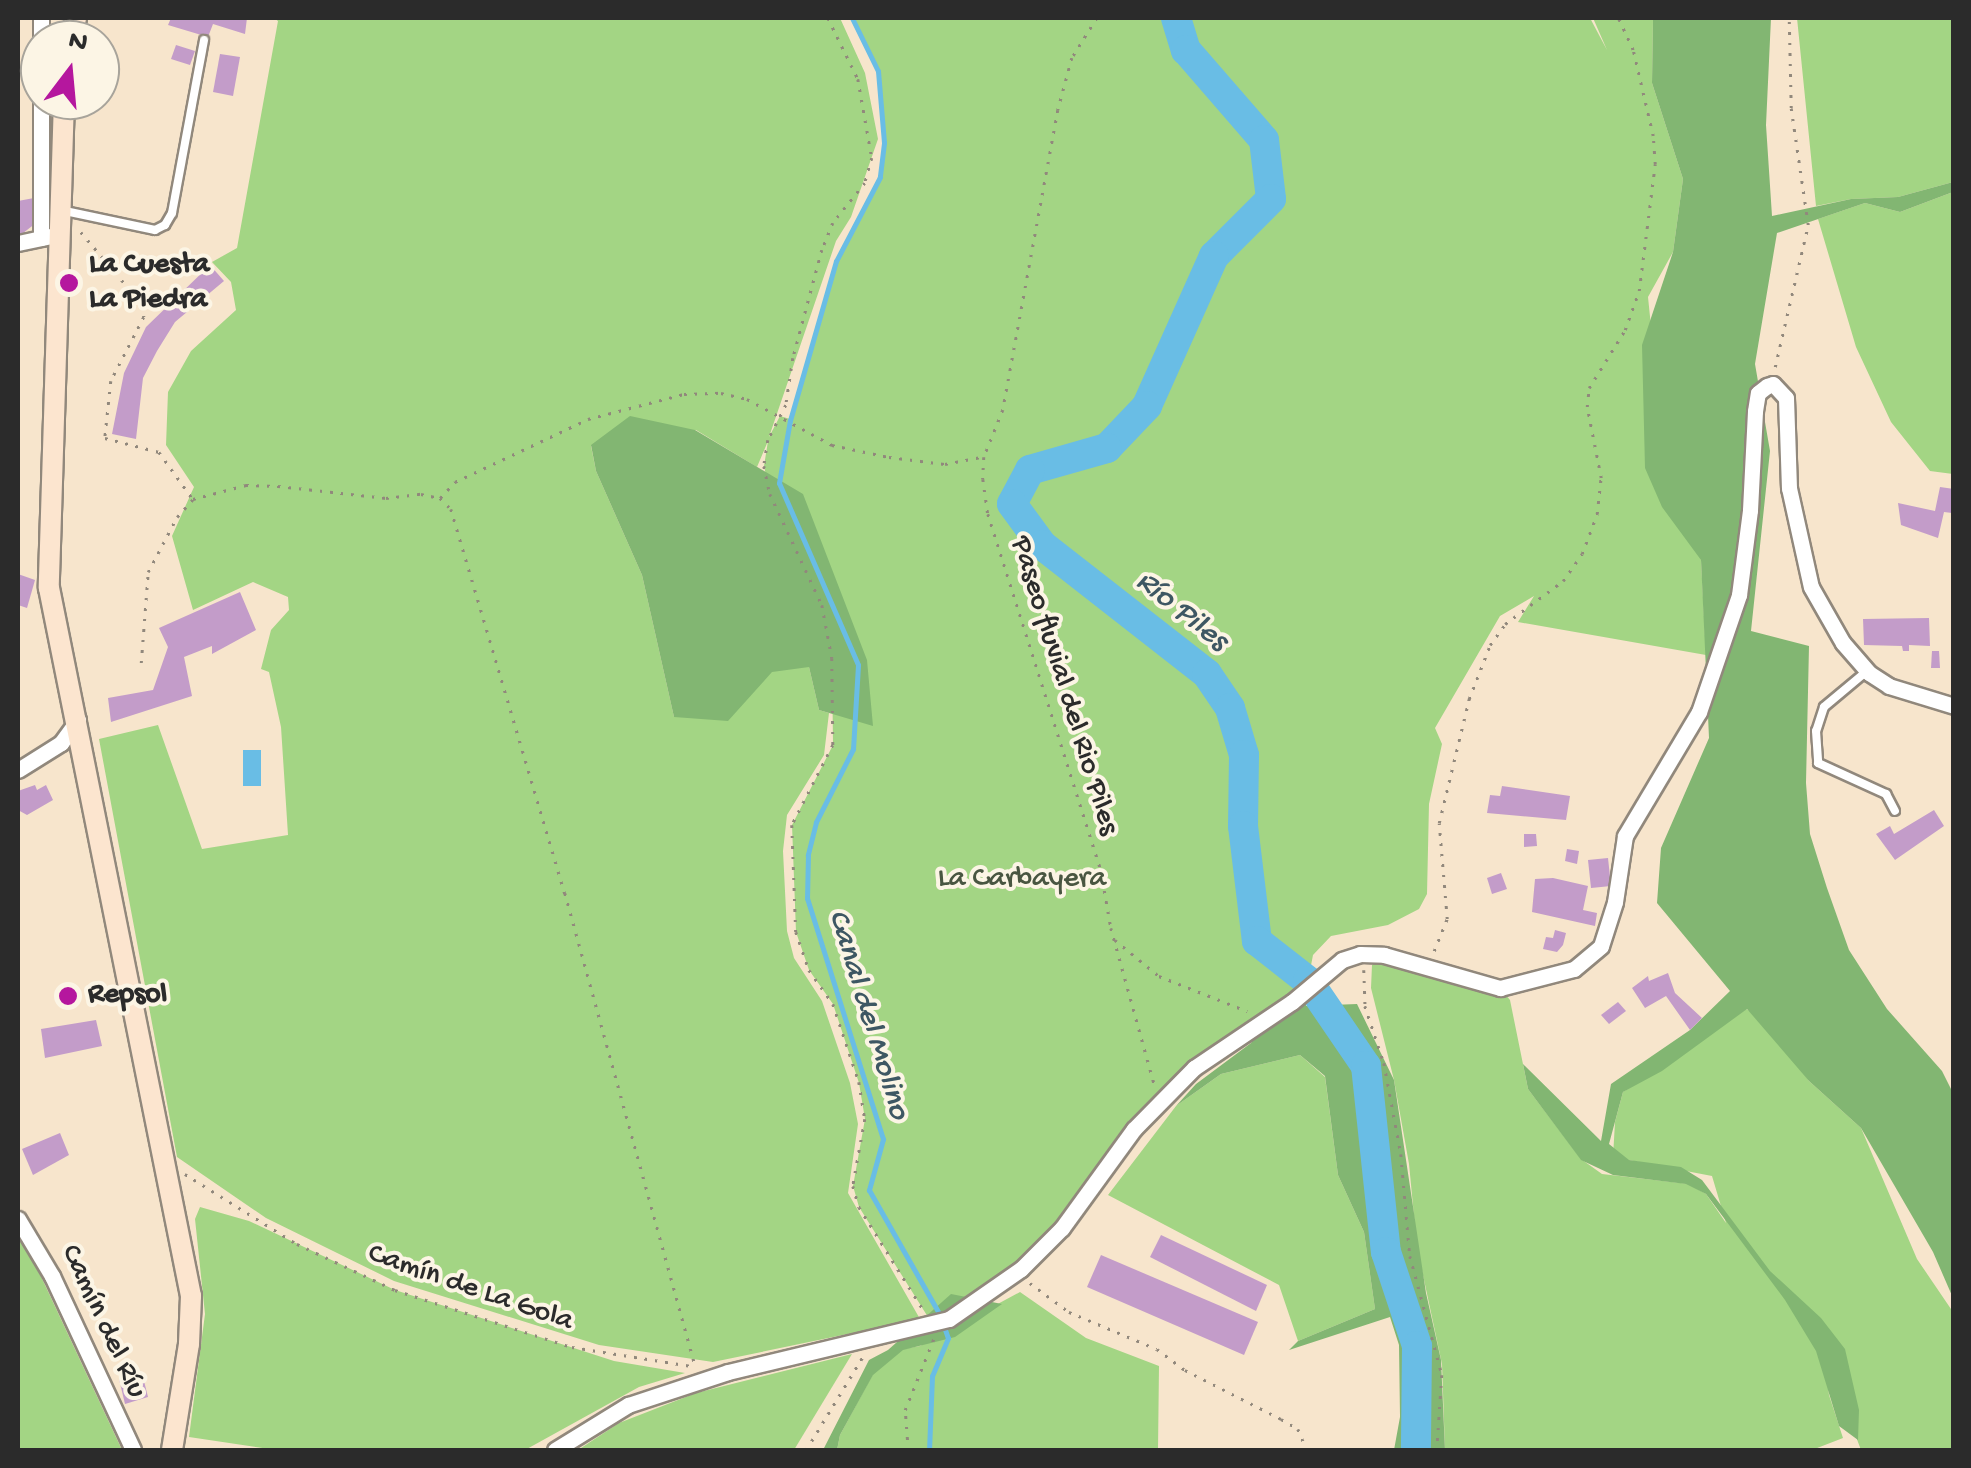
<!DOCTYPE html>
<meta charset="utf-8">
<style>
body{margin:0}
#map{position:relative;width:1971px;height:1468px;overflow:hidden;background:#f7e5cc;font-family:"Gochi Hand",sans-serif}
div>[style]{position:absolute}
.green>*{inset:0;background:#a3d584}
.forest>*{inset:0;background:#82b672}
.water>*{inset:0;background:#69bde5}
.stream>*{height:5px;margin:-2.5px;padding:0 2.5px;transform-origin:2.5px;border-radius:2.5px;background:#69bde5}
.river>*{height:30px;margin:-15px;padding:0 15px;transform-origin:15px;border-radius:15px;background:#69bde5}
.building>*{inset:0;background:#c39cc9}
.path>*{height:2.5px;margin-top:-1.25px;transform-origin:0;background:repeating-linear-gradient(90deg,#91887c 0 2.5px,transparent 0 10.5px)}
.roads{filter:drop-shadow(2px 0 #91887c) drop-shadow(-2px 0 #91887c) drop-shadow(0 2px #91887c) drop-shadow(0 -2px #91887c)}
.lane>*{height:8px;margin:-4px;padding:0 4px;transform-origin:4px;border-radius:4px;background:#fff}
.street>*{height:15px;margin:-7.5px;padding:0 7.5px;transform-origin:7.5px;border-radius:7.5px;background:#fff}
.secondary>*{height:20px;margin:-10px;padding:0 10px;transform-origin:10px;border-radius:10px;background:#fce5cf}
.dots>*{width:28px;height:28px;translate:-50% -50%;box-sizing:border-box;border:5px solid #fcf5e5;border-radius:50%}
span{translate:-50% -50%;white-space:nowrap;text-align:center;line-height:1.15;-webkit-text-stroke:8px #fcf5e5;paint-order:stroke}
.poi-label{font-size:30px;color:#2b2b2b;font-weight:700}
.left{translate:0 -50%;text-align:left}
.street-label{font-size:30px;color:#2b2b2b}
.park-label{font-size:30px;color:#495641}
.water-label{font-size:32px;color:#3e5763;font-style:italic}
.frame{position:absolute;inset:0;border:20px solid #2b2b2b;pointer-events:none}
.north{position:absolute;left:20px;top:20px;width:100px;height:100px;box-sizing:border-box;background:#fcf5e5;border:2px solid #a8a49b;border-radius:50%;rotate:16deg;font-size:28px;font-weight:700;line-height:40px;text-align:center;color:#2b2b2b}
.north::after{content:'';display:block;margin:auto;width:35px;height:45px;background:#b5179e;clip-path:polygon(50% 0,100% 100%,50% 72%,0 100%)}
</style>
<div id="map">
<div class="green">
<i style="clip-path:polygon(274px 18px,840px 18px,865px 73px,878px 139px,851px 217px,836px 241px,769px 437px,780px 416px,790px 419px,836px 261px,880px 177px,884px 143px,878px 71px,852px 18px,1590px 18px,1607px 50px,1593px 18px,1653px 18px,1652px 83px,1683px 179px,1673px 252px,1648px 297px,1653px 346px,1701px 560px,1706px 655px,1518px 622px,1534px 596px,1500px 616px,1435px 728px,1442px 744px,1429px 804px,1427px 894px,1419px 909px,1388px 925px,1331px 936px,1313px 955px,1308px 981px,1194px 1068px,1021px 1269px,933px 1325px,859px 1207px,853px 1186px,865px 1119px,859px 1083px,833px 1004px,809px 970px,796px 932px,792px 825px,833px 745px,832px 658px,770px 494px,764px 466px,768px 441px,757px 467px,696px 430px,591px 446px,596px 471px,642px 575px,674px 717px,772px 667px,809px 667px,819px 710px,829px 713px,824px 755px,787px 815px,783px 851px,787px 931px,794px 958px,822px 1001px,850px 1083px,858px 1124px,848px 1193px,920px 1319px,713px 1362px,599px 1345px,394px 1281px,266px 1218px,177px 1157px,99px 739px,158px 725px,202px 849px,288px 835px,281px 727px,269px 672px,261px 669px,271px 630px,289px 610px,288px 597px,253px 582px,193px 610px,172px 536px,194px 487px,166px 445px,168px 392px,191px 351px,236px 310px,231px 282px,212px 262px,237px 248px,278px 21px)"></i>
<i style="clip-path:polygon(1797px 18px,1953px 18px,1953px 182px,1898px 197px,1851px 199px,1816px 206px)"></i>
<i style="clip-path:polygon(1953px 192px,1953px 474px,1930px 471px,1891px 422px,1856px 347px,1818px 219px,1865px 203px,1900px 212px)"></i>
<i style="clip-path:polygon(1384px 955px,1500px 988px,1510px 1000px,1528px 1089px,1581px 1159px,1602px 1174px,1689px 1184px,1706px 1194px,1726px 1223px,1712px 1176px,1613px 1157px,1615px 1122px,1623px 1092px,1746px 1009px,1765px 1019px,1809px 1081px,1861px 1128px,1917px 1259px,1953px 1312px,1953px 1450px,1861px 1450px,1823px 1349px,1829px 1395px,1843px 1438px,1812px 1450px,1445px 1450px,1442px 1364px,1417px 1247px,1409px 1164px,1394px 1080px,1371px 988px,1372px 965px)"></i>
<i style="clip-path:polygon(1300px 1055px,1325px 1077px,1338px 1175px,1364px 1232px,1375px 1309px,1298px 1341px,1279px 1285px,1108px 1195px,1176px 1106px,1221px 1074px)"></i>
<i style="clip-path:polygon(200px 1207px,249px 1221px,395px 1290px,614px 1361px,685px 1373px,639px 1387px,525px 1450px,276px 1450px,189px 1437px,205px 1314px,195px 1219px)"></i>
<i style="clip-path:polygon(18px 1234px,31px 1255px,122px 1450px,18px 1450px)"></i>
<i style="clip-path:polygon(1020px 1292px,1086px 1338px,1159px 1366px,1158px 1450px,837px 1450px,840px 1435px,873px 1374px,903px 1349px,920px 1346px)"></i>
<i style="clip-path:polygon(852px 1354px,794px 1450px,578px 1450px,619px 1423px,696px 1393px)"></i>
</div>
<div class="forest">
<i style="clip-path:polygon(1653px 18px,1771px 18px,1766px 125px,1772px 216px,1851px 199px,1898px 197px,1953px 182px,1953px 192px,1900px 212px,1865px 203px,1777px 233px,1755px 364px,1770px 451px,1751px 631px,1809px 646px,1806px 783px,1810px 834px,1827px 888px,1849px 950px,1887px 1009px,1942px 1071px,1953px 1093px,1953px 1298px,1933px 1252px,1861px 1128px,1809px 1081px,1747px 1009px,1662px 1071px,1623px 1092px,1609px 1144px,1629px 1160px,1681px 1167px,1702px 1180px,1770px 1271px,1821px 1318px,1845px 1349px,1859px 1410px,1858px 1440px,1839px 1426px,1816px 1351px,1785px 1300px,1706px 1194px,1686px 1184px,1613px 1175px,1581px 1160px,1528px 1089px,1523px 1064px,1601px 1141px,1611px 1084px,1690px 1030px,1730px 991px,1657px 903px,1661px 848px,1709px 738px,1701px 560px,1662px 507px,1645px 468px,1642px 345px,1673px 252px,1683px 179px,1652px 83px)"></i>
<i style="clip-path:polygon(630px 416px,695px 430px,803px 494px,867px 660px,873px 726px,819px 710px,809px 667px,772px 672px,728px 721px,674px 717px,642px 575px,596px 471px,591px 445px)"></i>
<i style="clip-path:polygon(1308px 981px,1306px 1006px,1357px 1004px,1394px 1080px,1426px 1293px,1441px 1360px,1445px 1450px,1394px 1450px,1400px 1417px,1399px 1345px,1390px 1317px,1289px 1350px,1298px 1341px,1375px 1309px,1364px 1232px,1338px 1175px,1325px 1076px,1300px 1055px,1221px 1074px,1176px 1106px,1196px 1084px,1251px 1043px,1261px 1026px)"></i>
<i style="clip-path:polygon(951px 1294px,1002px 1304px,955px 1337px,903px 1350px,873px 1375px,840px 1435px,837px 1450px,823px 1450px,869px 1360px,888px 1350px)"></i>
</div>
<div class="water">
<i style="clip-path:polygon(243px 750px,261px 750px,261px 786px,243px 786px)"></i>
</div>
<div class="stream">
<i style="left:852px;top:18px;width:59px;rotate:63.9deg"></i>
<i style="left:878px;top:71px;width:72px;rotate:85.2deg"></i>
<i style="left:884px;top:143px;width:34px;rotate:97deg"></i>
<i style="left:880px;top:177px;width:95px;rotate:117.6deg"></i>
<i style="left:836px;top:261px;width:166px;rotate:106.1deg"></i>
<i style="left:790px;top:420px;width:64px;rotate:99.9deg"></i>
<i style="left:779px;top:483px;width:198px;rotate:66.5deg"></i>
<i style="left:858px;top:665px;width:84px;rotate:93.4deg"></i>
<i style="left:853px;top:749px;width:82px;rotate:116.9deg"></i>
<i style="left:816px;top:822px;width:34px;rotate:104deg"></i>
<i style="left:808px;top:855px;width:43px;rotate:91.3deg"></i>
<i style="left:807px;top:898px;width:253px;rotate:72.5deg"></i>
<i style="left:883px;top:1139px;width:53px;rotate:105.4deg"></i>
<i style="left:869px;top:1190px;width:144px;rotate:60.4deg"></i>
<i style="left:940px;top:1315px;width:24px;rotate:71deg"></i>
<i style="left:948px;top:1338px;width:41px;rotate:112.8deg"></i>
<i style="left:932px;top:1376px;width:74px;rotate:92.3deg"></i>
</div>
<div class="river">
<i style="left:1176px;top:18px;width:34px;rotate:73deg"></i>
<i style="left:1186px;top:50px;width:119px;rotate:49.1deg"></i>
<i style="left:1264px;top:140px;width:59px;rotate:83.2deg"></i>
<i style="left:1271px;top:199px;width:81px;rotate:135deg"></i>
<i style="left:1214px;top:256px;width:164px;rotate:114.1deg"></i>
<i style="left:1147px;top:406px;width:58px;rotate:133.6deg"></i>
<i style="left:1107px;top:448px;width:80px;rotate:164.1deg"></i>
<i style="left:1030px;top:470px;width:38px;rotate:118deg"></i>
<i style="left:1012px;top:504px;width:51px;rotate:53.8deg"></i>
<i style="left:1042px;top:545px;width:209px;rotate:38deg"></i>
<i style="left:1207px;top:674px;width:41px;rotate:55.9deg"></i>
<i style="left:1230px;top:708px;width:49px;rotate:73.4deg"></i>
<i style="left:1244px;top:755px;width:71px;rotate:90.8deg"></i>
<i style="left:1243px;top:826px;width:116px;rotate:83.1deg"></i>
<i style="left:1257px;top:941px;width:65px;rotate:38.1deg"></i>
<i style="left:1308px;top:981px;width:103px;rotate:55.7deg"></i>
<i style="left:1366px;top:1066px;width:187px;rotate:83.9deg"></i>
<i style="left:1386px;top:1252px;width:99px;rotate:71.7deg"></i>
<i style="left:1417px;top:1346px;width:104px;rotate:90.6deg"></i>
</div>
<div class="building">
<i style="clip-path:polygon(171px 18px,247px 18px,245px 34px,213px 24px,208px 37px,168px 25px)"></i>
<i style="clip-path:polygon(176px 45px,195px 51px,190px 65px,171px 59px)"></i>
<i style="clip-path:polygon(220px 54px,240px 57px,233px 96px,213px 92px)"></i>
<i style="clip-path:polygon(34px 198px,36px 223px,18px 237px,18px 201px)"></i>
<i style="clip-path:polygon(210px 265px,224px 281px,175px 322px,157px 351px,143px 378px,136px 439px,112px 434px,124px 373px,146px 327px)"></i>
<i style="clip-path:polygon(1940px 487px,1954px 489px,1954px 508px,1952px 513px,1944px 512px,1938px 538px,1901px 525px,1898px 503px,1935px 511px)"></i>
<i style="clip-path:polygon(18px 574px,35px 580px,27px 608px,18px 605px)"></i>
<i style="clip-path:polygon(240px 592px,256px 630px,212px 654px,212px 646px,184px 657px,192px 696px,111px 722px,108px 698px,153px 690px,168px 647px,159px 628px)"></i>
<i style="clip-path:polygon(1929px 618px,1930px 646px,1909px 645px,1909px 651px,1903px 651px,1902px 646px,1864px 645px,1863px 619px)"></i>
<i style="clip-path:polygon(1932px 651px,1939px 651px,1940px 668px,1931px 668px)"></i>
<i style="clip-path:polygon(35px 785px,37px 790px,46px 785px,53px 800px,27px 815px,18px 810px,18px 791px)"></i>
<i style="clip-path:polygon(1502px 786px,1570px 796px,1566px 820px,1487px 813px,1490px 795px,1500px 796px)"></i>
<i style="clip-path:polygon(1934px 810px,1944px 826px,1895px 860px,1876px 834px,1890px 826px,1894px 834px)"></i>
<i style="clip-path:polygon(1524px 834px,1536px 834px,1537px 846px,1524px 847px)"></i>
<i style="clip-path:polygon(1567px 849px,1579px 851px,1577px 864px,1565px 861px)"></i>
<i style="clip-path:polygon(1608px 858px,1611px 886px,1591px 888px,1588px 860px)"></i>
<i style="clip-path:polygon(1501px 873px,1507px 889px,1492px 894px,1487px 878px)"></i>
<i style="clip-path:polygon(1553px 878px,1588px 886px,1583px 910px,1597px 913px,1595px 926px,1532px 912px,1535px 879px)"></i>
<i style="clip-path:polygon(1555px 930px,1566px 933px,1563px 945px,1557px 952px,1543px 949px,1546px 937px,1553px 938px)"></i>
<i style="clip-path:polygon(1668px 973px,1675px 993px,1702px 1018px,1690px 1030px,1666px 996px,1645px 1008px,1632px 988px,1648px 976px,1649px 981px)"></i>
<i style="clip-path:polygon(1618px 1002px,1626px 1011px,1609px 1024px,1601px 1015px)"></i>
<i style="clip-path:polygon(96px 1020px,102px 1046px,45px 1058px,41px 1029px)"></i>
<i style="clip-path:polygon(60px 1133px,69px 1155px,33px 1175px,22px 1149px)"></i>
<i style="clip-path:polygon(1161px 1235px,1267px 1285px,1256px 1311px,1150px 1257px)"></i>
<i style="clip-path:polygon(1101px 1255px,1258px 1322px,1244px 1355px,1087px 1287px)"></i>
<i style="clip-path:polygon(142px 1373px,148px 1397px,125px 1404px,119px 1379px)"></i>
</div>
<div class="path">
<i style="left:828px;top:18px;width:68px;rotate:63.8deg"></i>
<i style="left:858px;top:79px;width:80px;rotate:80deg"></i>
<i style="left:872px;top:158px;width:26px;rotate:106deg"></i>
<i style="left:865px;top:183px;width:51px;rotate:128.7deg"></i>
<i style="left:833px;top:223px;width:29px;rotate:112deg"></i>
<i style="left:822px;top:250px;width:112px;rotate:105deg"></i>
<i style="left:793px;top:358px;width:48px;rotate:98.5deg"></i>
<i style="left:786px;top:405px;width:39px;rotate:117deg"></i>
<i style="left:768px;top:440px;width:26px;rotate:99deg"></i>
<i style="left:764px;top:466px;width:29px;rotate:78deg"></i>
<i style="left:770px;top:494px;width:123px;rotate:64.9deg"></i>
<i style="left:822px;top:605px;width:54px;rotate:79.3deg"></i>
<i style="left:832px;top:658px;width:87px;rotate:89.3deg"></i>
<i style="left:833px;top:745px;width:90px;rotate:117.1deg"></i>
<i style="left:792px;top:825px;width:107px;rotate:87.9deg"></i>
<i style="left:796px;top:932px;width:40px;rotate:71.1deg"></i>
<i style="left:809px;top:970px;width:42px;rotate:54.8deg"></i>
<i style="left:833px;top:1004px;width:82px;rotate:71.6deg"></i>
<i style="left:859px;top:1082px;width:37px;rotate:81deg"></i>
<i style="left:865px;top:1119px;width:68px;rotate:100.2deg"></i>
<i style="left:853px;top:1186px;width:22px;rotate:74deg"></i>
<i style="left:859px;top:1207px;width:119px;rotate:58deg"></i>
<i style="left:1097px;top:18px;width:47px;rotate:122deg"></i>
<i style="left:1072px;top:58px;width:54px;rotate:105.1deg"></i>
<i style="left:1058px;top:110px;width:305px;rotate:100.4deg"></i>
<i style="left:1003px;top:410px;width:51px;rotate:112deg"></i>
<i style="left:984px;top:457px;width:22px;rotate:93deg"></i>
<i style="left:983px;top:479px;width:35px;rotate:82deg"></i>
<i style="left:988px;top:514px;width:374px;rotate:72.4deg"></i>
<i style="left:1101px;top:870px;width:59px;rotate:80.2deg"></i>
<i style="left:1111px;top:928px;width:161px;rotate:74.5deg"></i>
<i style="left:81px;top:232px;width:96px;rotate:49.7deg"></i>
<i style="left:143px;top:305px;width:12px;rotate:85deg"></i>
<i style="left:144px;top:317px;width:72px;rotate:117.3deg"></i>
<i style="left:111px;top:381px;width:57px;rotate:96deg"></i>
<i style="left:105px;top:438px;width:56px;rotate:14.5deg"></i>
<i style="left:159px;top:452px;width:57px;rotate:54.3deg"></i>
<i style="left:1775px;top:367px;width:146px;rotate:-76.9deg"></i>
<i style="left:1808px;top:225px;width:118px;rotate:-98.3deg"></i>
<i style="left:1791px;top:108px;width:90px;rotate:-91.3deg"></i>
<i style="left:440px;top:498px;width:22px;rotate:-47deg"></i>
<i style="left:455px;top:482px;width:147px;rotate:-25.3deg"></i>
<i style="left:588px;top:419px;width:99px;rotate:-14.6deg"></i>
<i style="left:684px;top:394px;width:37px;rotate:-2deg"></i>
<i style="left:721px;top:393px;width:27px;rotate:13deg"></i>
<i style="left:747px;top:399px;width:97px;rotate:28.4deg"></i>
<i style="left:832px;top:445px;width:58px;rotate:11.9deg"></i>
<i style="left:889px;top:457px;width:56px;rotate:7.1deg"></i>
<i style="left:945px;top:464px;width:38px;rotate:-11deg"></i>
<i style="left:141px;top:663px;width:91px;rotate:-85.6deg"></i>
<i style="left:148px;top:572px;width:62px;rotate:-62.2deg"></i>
<i style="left:177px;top:517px;width:24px;rotate:-48deg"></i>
<i style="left:193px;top:499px;width:55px;rotate:-14.8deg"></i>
<i style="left:246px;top:485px;width:32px;rotate:2deg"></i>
<i style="left:278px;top:486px;width:109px;rotate:6.3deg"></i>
<i style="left:386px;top:498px;width:35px;rotate:-7deg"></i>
<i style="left:421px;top:494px;width:19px;rotate:12deg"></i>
<i style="left:440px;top:498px;width:16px;rotate:45deg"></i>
<i style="left:451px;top:509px;width:401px;rotate:73.5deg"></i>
<i style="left:565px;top:893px;width:490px;rotate:74.6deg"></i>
<i style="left:1115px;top:940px;width:57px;rotate:39.3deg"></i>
<i style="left:1159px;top:976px;width:95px;rotate:21.7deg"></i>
<i style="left:1434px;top:951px;width:35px;rotate:-68deg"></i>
<i style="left:1447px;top:919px;width:96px;rotate:-94.8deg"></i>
<i style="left:1439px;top:823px;width:128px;rotate:-76.4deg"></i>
<i style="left:1469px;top:699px;width:58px;rotate:-68.7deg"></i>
<i style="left:1490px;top:645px;width:26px;rotate:-54deg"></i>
<i style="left:1505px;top:624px;width:72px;rotate:-36.6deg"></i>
<i style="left:1563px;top:581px;width:33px;rotate:-55deg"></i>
<i style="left:1582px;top:554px;width:43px;rotate:-69.4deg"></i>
<i style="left:1597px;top:514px;width:36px;rotate:-84deg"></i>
<i style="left:1601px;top:478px;width:72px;rotate:-101.2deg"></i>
<i style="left:1587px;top:407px;width:19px;rotate:-84deg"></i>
<i style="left:1589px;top:388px;width:68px;rotate:-58.2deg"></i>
<i style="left:1625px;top:330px;width:41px;rotate:-70.3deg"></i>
<i style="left:1639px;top:291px;width:128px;rotate:-82.8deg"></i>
<i style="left:1655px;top:164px;width:28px;rotate:-94deg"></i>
<i style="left:1653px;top:136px;width:88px;rotate:-103.1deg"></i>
<i style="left:1633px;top:50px;width:35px;rotate:-115deg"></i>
<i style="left:1364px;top:970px;width:36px;rotate:88deg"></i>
<i style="left:1365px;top:1006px;width:60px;rotate:71.6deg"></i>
<i style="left:1384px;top:1063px;width:93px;rotate:79.4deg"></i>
<i style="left:1401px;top:1154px;width:102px;rotate:85deg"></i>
<i style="left:1410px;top:1256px;width:123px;rotate:74.9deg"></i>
<i style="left:1442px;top:1375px;width:75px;rotate:93.8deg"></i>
<i style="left:185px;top:1174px;width:132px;rotate:32deg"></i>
<i style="left:297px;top:1244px;width:108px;rotate:25.1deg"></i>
<i style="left:395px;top:1290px;width:186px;rotate:17.9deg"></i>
<i style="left:572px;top:1347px;width:121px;rotate:9deg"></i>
<i style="left:1030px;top:1283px;width:49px;rotate:36.6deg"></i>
<i style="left:1069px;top:1312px;width:95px;rotate:22.8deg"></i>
<i style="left:1157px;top:1349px;width:35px;rotate:37deg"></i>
<i style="left:1185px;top:1370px;width:108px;rotate:27deg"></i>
<i style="left:1281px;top:1419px;width:20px;rotate:30deg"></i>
<i style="left:1298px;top:1429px;width:23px;rotate:67deg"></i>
<i style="left:806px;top:1450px;width:108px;rotate:-58.7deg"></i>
<i style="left:908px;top:1450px;width:40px;rotate:-94.3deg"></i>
<i style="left:905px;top:1410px;width:78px;rotate:-68.1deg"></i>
</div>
<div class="roads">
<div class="lane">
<i style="left:65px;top:211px;width:92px;rotate:11.9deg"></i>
<i style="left:155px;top:230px;width:11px;rotate:-27deg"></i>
<i style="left:165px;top:225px;width:14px;rotate:-60deg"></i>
<i style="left:172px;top:213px;width:176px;rotate:-79.5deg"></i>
<i style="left:1867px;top:671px;width:56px;rotate:140.1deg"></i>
<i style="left:1824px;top:707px;width:25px;rotate:108deg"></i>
<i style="left:1816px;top:731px;width:32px;rotate:86deg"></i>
<i style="left:1818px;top:763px;width:75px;rotate:24.5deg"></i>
<i style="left:1886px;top:794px;width:19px;rotate:62deg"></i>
</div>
<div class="street">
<i style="left:41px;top:18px;width:22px;rotate:90deg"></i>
<i style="left:41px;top:238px;width:138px;rotate:-90deg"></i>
<i style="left:18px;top:243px;width:33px;rotate:-12deg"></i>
<i style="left:18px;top:770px;width:51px;rotate:-32.1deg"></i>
<i style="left:61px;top:743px;width:29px;rotate:-54deg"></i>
<i style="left:18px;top:1219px;width:66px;rotate:59.2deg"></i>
<i style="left:52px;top:1276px;width:192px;rotate:65deg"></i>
<i style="left:555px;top:1450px;width:86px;rotate:-31.7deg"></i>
<i style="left:628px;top:1405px;width:105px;rotate:-18.3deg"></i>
<i style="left:728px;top:1372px;width:227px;rotate:-13.5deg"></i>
<i style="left:949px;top:1319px;width:88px;rotate:-34.8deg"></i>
<i style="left:1021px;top:1269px;width:58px;rotate:-45deg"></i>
<i style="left:1062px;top:1228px;width:122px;rotate:-54deg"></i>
<i style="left:1134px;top:1129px;width:86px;rotate:-45.5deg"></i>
<i style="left:1194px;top:1068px;width:118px;rotate:-34deg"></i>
<i style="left:1292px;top:1002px;width:65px;rotate:-40deg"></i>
<i style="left:1342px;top:960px;width:19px;rotate:-18deg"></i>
<i style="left:1360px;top:954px;width:24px;rotate:2deg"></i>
<i style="left:1384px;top:955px;width:121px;rotate:15.9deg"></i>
<i style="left:1500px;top:988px;width:76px;rotate:-14.4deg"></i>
<i style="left:1574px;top:969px;width:35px;rotate:-40deg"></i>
<i style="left:1601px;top:946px;width:46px;rotate:-72.3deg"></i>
<i style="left:1615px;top:902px;width:67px;rotate:-81.4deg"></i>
<i style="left:1625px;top:836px;width:144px;rotate:-59.2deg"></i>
<i style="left:1699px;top:712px;width:124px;rotate:-71.1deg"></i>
<i style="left:1739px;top:595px;width:86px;rotate:-82.6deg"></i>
<i style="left:1750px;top:510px;width:99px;rotate:-87.1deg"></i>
<i style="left:1755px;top:411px;width:18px;rotate:-81deg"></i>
<i style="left:1758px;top:393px;width:11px;rotate:-38deg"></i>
<i style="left:1767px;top:386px;width:6px;rotate:-18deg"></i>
<i style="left:1773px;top:384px;width:19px;rotate:47deg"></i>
<i style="left:1786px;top:398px;width:90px;rotate:88.1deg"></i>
<i style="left:1789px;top:488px;width:101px;rotate:77.5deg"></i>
<i style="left:1811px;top:587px;width:64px;rotate:60.3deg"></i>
<i style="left:1843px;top:643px;width:40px;rotate:49deg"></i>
<i style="left:1869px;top:673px;width:24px;rotate:33deg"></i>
<i style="left:1889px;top:686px;width:68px;rotate:17.1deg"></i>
</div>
<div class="secondary">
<i style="left:71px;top:40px;width:23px;rotate:-77deg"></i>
<i style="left:64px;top:100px;width:488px;rotate:91.8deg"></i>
<i style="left:49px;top:588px;width:722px;rotate:78.66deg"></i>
<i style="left:191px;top:1296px;width:48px;rotate:92.4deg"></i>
<i style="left:189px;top:1344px;width:107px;rotate:99.1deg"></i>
</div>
</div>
<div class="dots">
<i style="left:69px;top:283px;background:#b5179e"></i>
<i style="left:68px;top:996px;background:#b5179e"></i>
</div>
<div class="poi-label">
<span class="left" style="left:89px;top:283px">La Cuesta<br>La Piedra</span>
<span class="left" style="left:88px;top:996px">Repsol</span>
</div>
<div class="street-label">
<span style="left:1063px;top:686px;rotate:73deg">Paseo fluvial del Rio Piles</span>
<span style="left:470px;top:1289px;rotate:19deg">Camín de La Gola</span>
<span style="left:102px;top:1322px;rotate:65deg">Camín del Ríu</span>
</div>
<div class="park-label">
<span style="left:1022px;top:880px">La Carbayera</span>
</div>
<div class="water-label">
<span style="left:1181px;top:612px;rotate:39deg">Río Piles</span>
<span style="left:867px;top:1015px;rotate:73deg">Canal del Molino</span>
</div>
<div class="frame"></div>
<div class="north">N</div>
</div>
